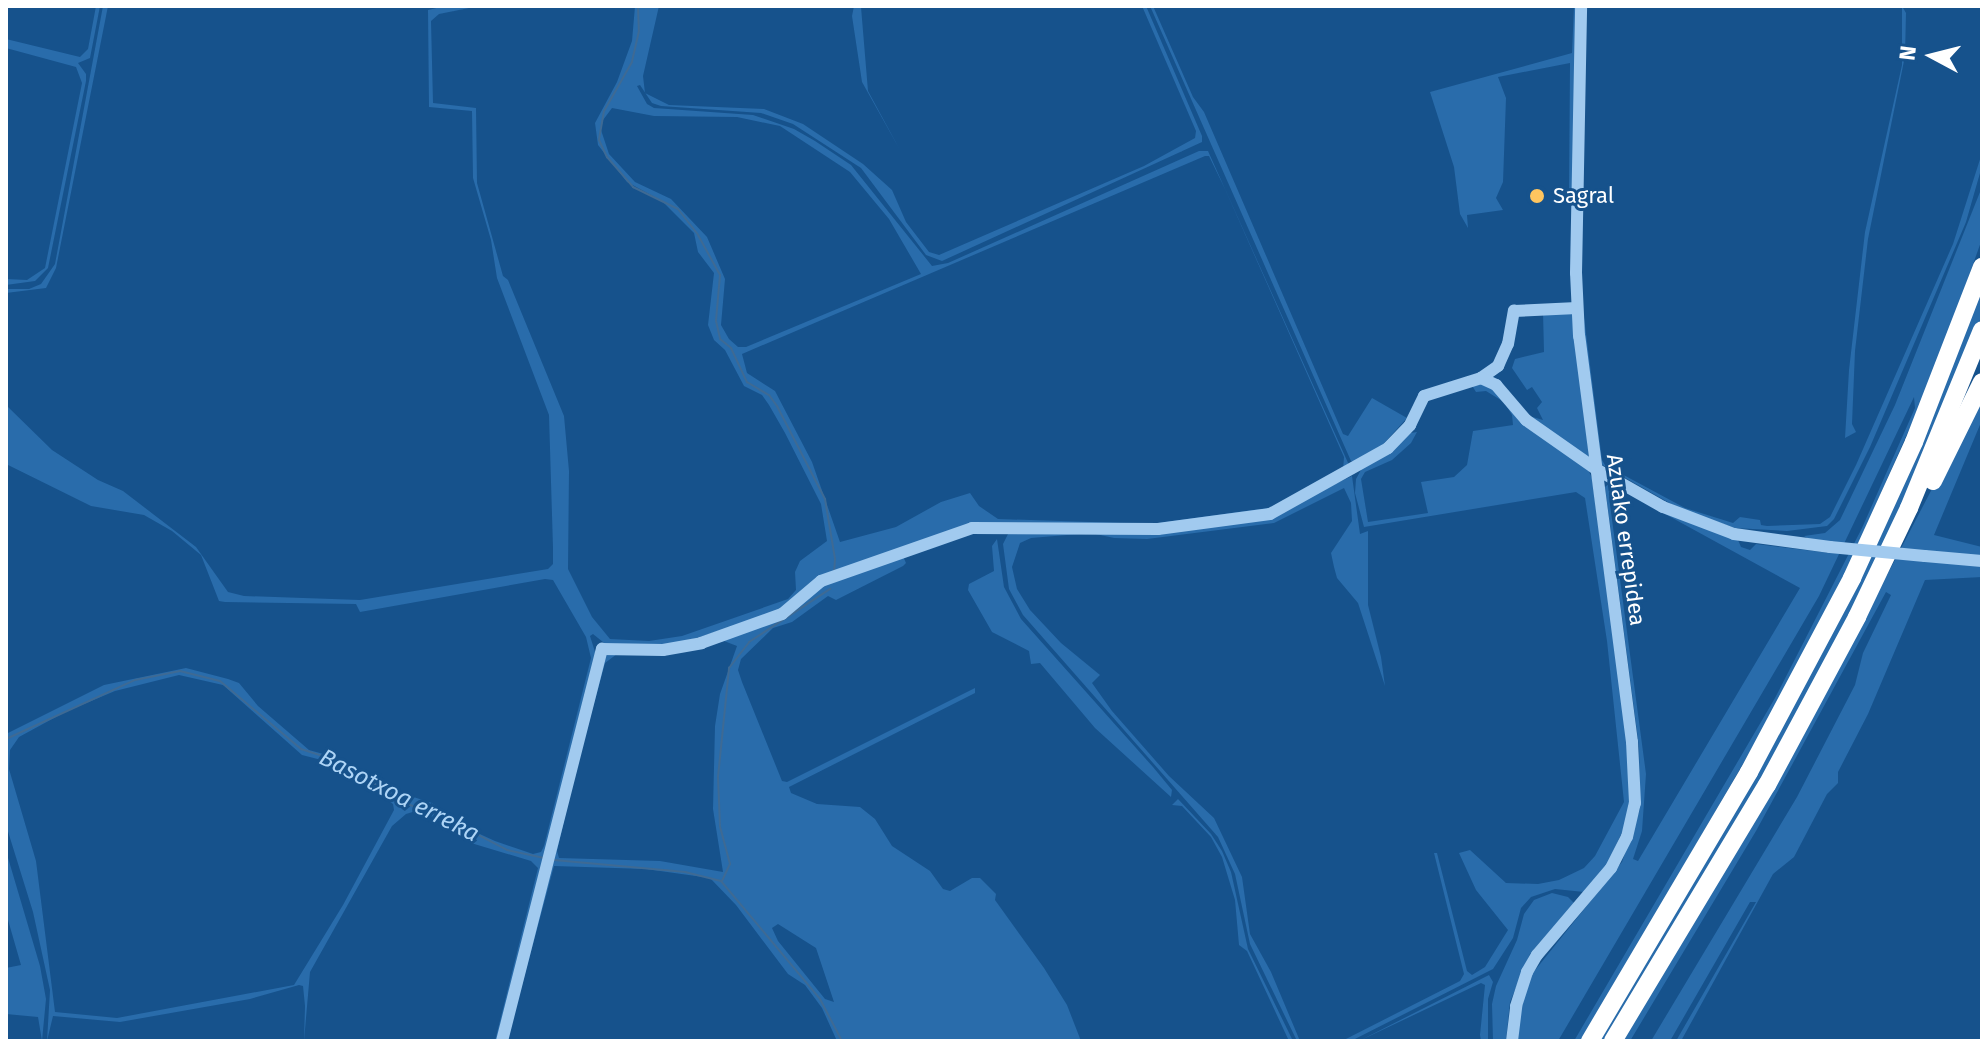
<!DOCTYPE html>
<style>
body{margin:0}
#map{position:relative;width:1988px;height:1047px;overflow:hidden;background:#16528c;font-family:"Fira Sans",sans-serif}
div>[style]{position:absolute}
.green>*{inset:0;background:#296cab}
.stream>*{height:2px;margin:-1px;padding:0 1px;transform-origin:1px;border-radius:1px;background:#3e6a94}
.minor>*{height:12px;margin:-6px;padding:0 6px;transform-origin:6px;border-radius:6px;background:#a1caef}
.highway>*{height:18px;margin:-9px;padding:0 9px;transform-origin:9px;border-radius:9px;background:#fff}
.minor-bridge>*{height:12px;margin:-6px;padding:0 6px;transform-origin:6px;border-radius:6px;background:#a1caef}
.dots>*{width:22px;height:22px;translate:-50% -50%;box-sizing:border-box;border:4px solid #16528c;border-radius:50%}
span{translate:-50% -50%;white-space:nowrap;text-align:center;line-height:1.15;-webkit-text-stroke:6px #16528c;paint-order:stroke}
.poi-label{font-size:22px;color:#fff}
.left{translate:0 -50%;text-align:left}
.street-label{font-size:22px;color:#fff}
.water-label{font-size:24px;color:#add4f6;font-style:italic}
.frame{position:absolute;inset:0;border:8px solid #fff;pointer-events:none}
.north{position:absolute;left:1892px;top:16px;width:80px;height:80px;-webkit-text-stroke:6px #16528c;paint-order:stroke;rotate:277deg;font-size:22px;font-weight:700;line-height:32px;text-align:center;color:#fff}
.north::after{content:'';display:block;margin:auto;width:28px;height:36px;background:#fff;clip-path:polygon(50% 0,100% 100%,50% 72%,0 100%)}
</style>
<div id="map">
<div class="green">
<i style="clip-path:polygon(96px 6px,100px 6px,90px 58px,78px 63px,86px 74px,86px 81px,48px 268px,35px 281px,6px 285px,6px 279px,27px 280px,45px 268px,82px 83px,76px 67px,6px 48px,6px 39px,80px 57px,88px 49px)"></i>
<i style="clip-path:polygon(103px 6px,108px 6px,56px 268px,46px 288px,6px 293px,6px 289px,29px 289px,41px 284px,55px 264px)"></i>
<i style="clip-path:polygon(evenodd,445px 6px,479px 6px,439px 14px,431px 21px,433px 103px,476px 108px,477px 183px,503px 276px,508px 280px,564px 416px,569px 471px,568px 569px,592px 617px,610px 639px,649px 641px,682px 636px,788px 599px,796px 590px,795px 572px,800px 561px,827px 541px,821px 504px,785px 433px,769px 405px,762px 395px,744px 386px,725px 350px,714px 340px,708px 325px,714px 273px,698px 252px,694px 233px,662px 201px,627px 182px,598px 145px,595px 123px,617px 82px,632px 41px,635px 6px,659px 6px,643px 76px,645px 93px,669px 105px,764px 109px,803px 124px,863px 164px,892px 190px,906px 222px,929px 252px,939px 255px,1144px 166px,1195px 138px,1196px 131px,1142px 6px,1146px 6px,1202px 136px,1202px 142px,942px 261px,926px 255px,861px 168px,793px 124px,761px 113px,661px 106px,652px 103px,640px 85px,637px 86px,647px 104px,654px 108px,753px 115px,794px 129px,815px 141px,851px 165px,932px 266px,948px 263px,1199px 151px,1208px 151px,1349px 465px,1347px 469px,1266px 511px,1148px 526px,1039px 523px,959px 527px,853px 569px,824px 577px,810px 584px,782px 610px,672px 646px,608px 646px,593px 634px,590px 636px,596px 655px,500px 1041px,495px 1041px,538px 868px,531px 861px,471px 843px,451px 833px,436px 818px,416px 811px,406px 814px,392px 826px,310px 972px,304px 1041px,305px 1006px,303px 986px,299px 985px,250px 999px,120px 1022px,53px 1016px,47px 1041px,50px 990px,33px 912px,6px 825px,6px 734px,104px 685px,186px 668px,228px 679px,239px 683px,258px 706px,309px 750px,334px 757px,401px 793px,432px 803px,471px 830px,495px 841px,533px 854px,541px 852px,544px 846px,591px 658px,586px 637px,553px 580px,545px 579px,360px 612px,356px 604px,225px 602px,219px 601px,201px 555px,172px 531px,144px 515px,91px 506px,6px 464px,6px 405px,52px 450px,98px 480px,123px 491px,196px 547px,228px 592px,244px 596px,360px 600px,548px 569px,553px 564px,553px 548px,549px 415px,497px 278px,491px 240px,473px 178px,472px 111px,429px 107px,428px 10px,445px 6px,612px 108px,654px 116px,737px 117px,780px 126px,850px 172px,889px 219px,921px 274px,746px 347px,738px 347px,729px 339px,721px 325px,725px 279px,707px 237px,671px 199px,635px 182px,609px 154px,601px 130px,603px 120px,612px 108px,445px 6px,1205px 156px,1209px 156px,1225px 189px,1344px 457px,1343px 470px,1275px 507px,1151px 524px,998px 519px,979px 506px,970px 493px,941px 502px,896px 527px,840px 542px,812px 462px,775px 391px,747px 373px,742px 354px,1205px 156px,445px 6px,179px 675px,223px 685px,302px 755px,337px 764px,393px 804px,394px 810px,343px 905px,294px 985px,117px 1018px,55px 1012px,36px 861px,9px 769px,10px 750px,19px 737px,65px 712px,115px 691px,179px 675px)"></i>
<i style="clip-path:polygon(854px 6px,861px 7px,868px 91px,900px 150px,862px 82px,852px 16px)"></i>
<i style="clip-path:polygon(1150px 6px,1153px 6px,1193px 97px,1204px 112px,1343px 434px,1348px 436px,1372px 398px,1407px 418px,1376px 452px,1357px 462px,1351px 461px)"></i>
<i style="clip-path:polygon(1574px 6px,1577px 6px,1573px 196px,1569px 195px,1570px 63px,1498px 77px,1506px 98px,1503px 182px,1496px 198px,1503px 210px,1467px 215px,1468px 228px,1460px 214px,1454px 167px,1430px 92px,1572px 53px)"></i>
<i style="clip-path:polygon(1584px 6px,1586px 6px,1581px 294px,1602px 460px,1605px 465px,1685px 508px,1733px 523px,1740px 517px,1760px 520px,1761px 525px,1767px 526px,1820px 524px,1830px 517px,1856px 465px,1953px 244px,1982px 153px,1982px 166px,1966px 222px,1870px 447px,1834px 519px,1827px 526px,1787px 531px,1735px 528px,1680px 509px,1599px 463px,1582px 335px,1579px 280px)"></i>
<i style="clip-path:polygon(1902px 6px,1906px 13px,1905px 56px,1868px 239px,1855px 351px,1852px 424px,1856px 432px,1845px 438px,1849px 370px,1865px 232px,1902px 65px)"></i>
<i style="clip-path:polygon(evenodd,1982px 187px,1982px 239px,1935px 371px,1836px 594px,1780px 700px,1582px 1041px,1574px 1041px,1775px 698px,1862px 528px,1915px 408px,1914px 397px,1819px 596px,1558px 1041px,1518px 1041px,1519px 1014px,1532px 974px,1622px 862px,1640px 809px,1639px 747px,1605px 487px,1610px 483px,1738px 540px,1741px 547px,1750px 550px,1756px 544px,1830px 553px,1804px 536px,1825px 533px,1840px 520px,1895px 405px,1982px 187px,1614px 490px,1625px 492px,1800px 588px,1638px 861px,1633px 859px,1642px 831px,1646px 774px,1609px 497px,1614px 490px)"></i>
<i style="clip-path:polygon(1982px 284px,1982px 315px,1926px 456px,1805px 708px,1607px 1041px,1597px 1041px,1748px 785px)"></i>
<i style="clip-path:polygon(1574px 311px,1589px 458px,1529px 416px,1543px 420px,1537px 408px,1542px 402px,1532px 387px,1527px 390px,1512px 368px,1515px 359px,1544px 352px,1543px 312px)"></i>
<i style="clip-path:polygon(1480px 380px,1497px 387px,1587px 467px,1592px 478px,1628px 748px,1629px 803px,1626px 824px,1605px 868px,1584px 892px,1555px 889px,1531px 897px,1521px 908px,1513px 938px,1493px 969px,1351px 1041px,1342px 1041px,1460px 981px,1464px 974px,1434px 853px,1437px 853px,1467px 971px,1472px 975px,1485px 967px,1508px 930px,1476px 890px,1459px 853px,1470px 850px,1506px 883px,1538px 884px,1559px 880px,1584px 868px,1595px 856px,1624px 802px,1607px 641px,1585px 498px,1576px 492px,1364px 527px,1355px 493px,1356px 479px,1362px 468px,1404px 434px,1417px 432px,1411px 443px,1392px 460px,1365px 472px,1361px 479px,1368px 522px,1428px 513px,1421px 482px,1454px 477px,1467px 465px,1473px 431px,1513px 425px,1512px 415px,1504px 402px,1486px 391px,1476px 392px,1471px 384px)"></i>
<i style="clip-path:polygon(1982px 393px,1982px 420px,1934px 535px,1982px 547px,1982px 577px,1925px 580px,1868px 714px,1838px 772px,1838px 783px,1827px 794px,1794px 857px,1773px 874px,1681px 1041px,1676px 1041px,1756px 902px,1750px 902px,1670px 1041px,1651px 1041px,1797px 797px,1855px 685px,1863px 653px,1891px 595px,1886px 592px,1756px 831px,1630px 1041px,1622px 1041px,1802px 738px)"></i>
<i style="clip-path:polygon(1352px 476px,1360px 534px,1368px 531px,1368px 605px,1381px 657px,1385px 686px,1358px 603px,1337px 578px,1334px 567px,1331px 553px,1352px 521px,1351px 503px,1344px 488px,1274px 523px,1147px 539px,1114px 538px,1091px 533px,1031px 538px,1020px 543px,1012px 567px,1017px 589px,1030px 610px,1061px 643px,1100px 675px,1092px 683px,1112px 711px,1169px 776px,1214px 818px,1242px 877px,1250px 934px,1271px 972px,1300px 1041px,1297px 1041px,1250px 944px,1235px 874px,1218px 837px,1023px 615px,1009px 589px,1003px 544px,1010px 530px,1106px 529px,1266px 516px)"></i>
<i style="clip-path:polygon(997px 539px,1004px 587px,1021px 619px,1153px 767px,1172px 790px,1171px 797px,1095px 728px,1040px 663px,1031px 664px,1029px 651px,992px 632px,968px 590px,969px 584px,994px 571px,992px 546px)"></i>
<i style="clip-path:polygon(evenodd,902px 554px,906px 563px,903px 566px,836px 600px,828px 596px,792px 622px,773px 628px,741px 659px,738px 670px,742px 682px,782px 781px,787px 782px,975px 688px,975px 693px,789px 787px,791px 793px,817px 804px,860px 807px,875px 819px,892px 846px,930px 871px,943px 889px,950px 891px,972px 878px,980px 878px,996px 894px,995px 900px,1044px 968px,1067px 1005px,1081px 1041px,837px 1041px,822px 1008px,805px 985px,788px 974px,736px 905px,710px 878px,646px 869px,554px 866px,507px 1041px,504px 1041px,599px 664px,604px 656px,610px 653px,647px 653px,694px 646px,737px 632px,787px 613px,818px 588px,902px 554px,724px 641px,737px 646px,720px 694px,715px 726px,713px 809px,723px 872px,660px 861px,559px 858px,557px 851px,575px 774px,605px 663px,617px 654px,671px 654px,724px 641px,902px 554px,778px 924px,816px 948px,834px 1002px,825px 999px,778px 941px,772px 928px,778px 924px)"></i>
<i style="clip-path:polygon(1178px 799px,1211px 834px,1222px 851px,1231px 872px,1248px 949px,1293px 1041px,1289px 1041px,1247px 951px,1239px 945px,1235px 900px,1222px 857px,1211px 837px,1182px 806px,1172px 805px)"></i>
<i style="clip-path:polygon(6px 851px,40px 966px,46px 999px,42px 1041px,38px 1017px,6px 1014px,6px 968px,21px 965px,6px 913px)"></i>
<i style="clip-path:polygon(1552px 893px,1568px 897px,1574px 903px,1530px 954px,1510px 1002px,1506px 1041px,1493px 1041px,1492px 1004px,1496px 986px,1517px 940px,1524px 914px,1534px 900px)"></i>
<i style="clip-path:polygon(1489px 975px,1493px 982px,1488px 999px,1488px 1041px,1481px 1041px,1480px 1035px,1485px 985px,1481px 983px,1359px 1041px)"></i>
</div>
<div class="stream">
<i style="left:638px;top:6px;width:25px;rotate:88deg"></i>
<i style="left:639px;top:31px;width:32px;rotate:103deg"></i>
<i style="left:632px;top:62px;width:56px;rotate:119.7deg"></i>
<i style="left:604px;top:111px;width:29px;rotate:100deg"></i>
<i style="left:599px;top:140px;width:19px;rotate:65deg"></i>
<i style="left:607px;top:157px;width:40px;rotate:49deg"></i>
<i style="left:633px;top:187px;width:50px;rotate:26.1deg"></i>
<i style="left:678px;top:209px;width:33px;rotate:52deg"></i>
<i style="left:698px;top:235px;width:46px;rotate:61.2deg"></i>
<i style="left:720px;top:275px;width:46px;rotate:95deg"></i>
<i style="left:716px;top:321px;width:18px;rotate:77deg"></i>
<i style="left:720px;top:339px;width:14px;rotate:39deg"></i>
<i style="left:731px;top:348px;width:38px;rotate:65deg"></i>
<i style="left:747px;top:382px;width:26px;rotate:31deg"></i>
<i style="left:769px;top:395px;width:14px;rotate:54deg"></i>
<i style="left:777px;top:406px;width:105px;rotate:62.7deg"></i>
<i style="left:825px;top:499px;width:61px;rotate:80.5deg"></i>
<i style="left:835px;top:559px;width:13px;rotate:94deg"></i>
<i style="left:6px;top:739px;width:142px;rotate:-24.6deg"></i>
<i style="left:135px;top:680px;width:46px;rotate:-11.3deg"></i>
<i style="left:180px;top:671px;width:41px;rotate:14deg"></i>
<i style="left:220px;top:681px;width:106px;rotate:40deg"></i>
<i style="left:301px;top:749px;width:36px;rotate:18deg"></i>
<i style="left:335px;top:760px;width:84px;rotate:31.4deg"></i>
<i style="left:407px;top:804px;width:39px;rotate:19deg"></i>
<i style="left:444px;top:817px;width:71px;rotate:27.6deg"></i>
<i style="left:507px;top:850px;width:38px;rotate:12deg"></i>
<i style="left:554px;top:860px;width:132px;rotate:5.2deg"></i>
<i style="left:685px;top:872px;width:37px;rotate:14deg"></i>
<i style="left:721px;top:881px;width:154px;rotate:50deg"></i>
<i style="left:820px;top:999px;width:47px;rotate:62.4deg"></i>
<i style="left:722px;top:881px;width:19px;rotate:-65deg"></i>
<i style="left:730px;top:864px;width:39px;rotate:-105deg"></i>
<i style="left:720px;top:826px;width:49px;rotate:-92.3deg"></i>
<i style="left:718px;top:777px;width:110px;rotate:-84.2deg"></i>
<i style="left:729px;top:668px;width:33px;rotate:-52deg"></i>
<i style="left:749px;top:642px;width:97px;rotate:-33.2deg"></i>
</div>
<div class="minor">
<i style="left:1481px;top:378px;width:21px;rotate:-35deg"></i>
<i style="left:1498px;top:366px;width:24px;rotate:-66deg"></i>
<i style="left:1508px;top:344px;width:34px;rotate:-80deg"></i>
<i style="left:1514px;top:311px;width:63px;rotate:-2.7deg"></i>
<i style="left:1925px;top:556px;width:57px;rotate:5deg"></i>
<i style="left:502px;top:1041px;width:405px;rotate:-75.7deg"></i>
<i style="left:602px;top:649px;width:61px;rotate:0.9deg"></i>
<i style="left:663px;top:650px;width:39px;rotate:-10deg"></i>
<i style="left:701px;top:643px;width:86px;rotate:-19.7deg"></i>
<i style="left:782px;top:614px;width:51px;rotate:-40.2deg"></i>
<i style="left:821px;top:581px;width:160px;rotate:-19.3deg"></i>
<i style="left:972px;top:528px;width:186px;rotate:0.3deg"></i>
<i style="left:1158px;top:529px;width:113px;rotate:-7.6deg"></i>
<i style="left:1270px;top:514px;width:135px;rotate:-29.2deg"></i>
<i style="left:1388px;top:448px;width:32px;rotate:-46deg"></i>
<i style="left:1410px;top:425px;width:32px;rotate:-64deg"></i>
<i style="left:1424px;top:396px;width:60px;rotate:-17.5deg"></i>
<i style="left:1481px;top:378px;width:17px;rotate:25deg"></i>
<i style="left:1496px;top:385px;width:46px;rotate:49.4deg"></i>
<i style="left:1526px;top:420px;width:85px;rotate:35deg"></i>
<i style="left:1596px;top:469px;width:77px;rotate:29.6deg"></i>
<i style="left:1663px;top:507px;width:76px;rotate:20.8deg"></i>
<i style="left:1734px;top:534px;width:97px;rotate:7.7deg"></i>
<i style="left:1512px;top:1041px;width:35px;rotate:-83deg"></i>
<i style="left:1516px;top:1006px;width:36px;rotate:-72deg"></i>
<i style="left:1527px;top:972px;width:20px;rotate:-60deg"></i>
<i style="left:1537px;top:955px;width:114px;rotate:-49.6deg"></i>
<i style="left:1611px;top:868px;width:35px;rotate:-63deg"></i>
<i style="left:1627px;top:837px;width:35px;rotate:-77deg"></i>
<i style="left:1635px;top:803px;width:61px;rotate:-92.8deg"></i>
<i style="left:1632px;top:742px;width:409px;rotate:-97.4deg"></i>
<i style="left:1579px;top:336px;width:63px;rotate:-92.7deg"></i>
<i style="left:1576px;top:273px;width:267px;rotate:-88.9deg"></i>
</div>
<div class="highway">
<i style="left:1933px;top:481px;width:110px;rotate:-63.7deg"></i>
<i style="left:1590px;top:1041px;width:312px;rotate:-59.4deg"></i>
<i style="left:1749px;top:772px;width:220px;rotate:-62deg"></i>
<i style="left:1852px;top:578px;width:149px;rotate:-65.5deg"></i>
<i style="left:1914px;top:442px;width:188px;rotate:-68.8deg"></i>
<i style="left:1613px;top:1041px;width:299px;rotate:-59deg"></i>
<i style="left:1767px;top:785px;width:191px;rotate:-61.8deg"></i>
<i style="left:1857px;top:617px;width:121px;rotate:-64.5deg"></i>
<i style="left:1909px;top:508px;width:192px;rotate:-67.7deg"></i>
</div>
<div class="minor-bridge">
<i style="left:1830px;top:547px;width:95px;rotate:5.4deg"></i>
</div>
<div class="dots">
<i style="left:1537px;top:196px;background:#ffc55f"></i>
</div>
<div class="poi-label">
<span class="left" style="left:1553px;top:196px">Sagral</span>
</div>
<div class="street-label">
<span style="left:1626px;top:540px;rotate:82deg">Azuako errepidea</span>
</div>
<div class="water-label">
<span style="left:399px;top:796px;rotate:27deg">Basotxoa erreka</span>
</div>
<div class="frame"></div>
<div class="north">N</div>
</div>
